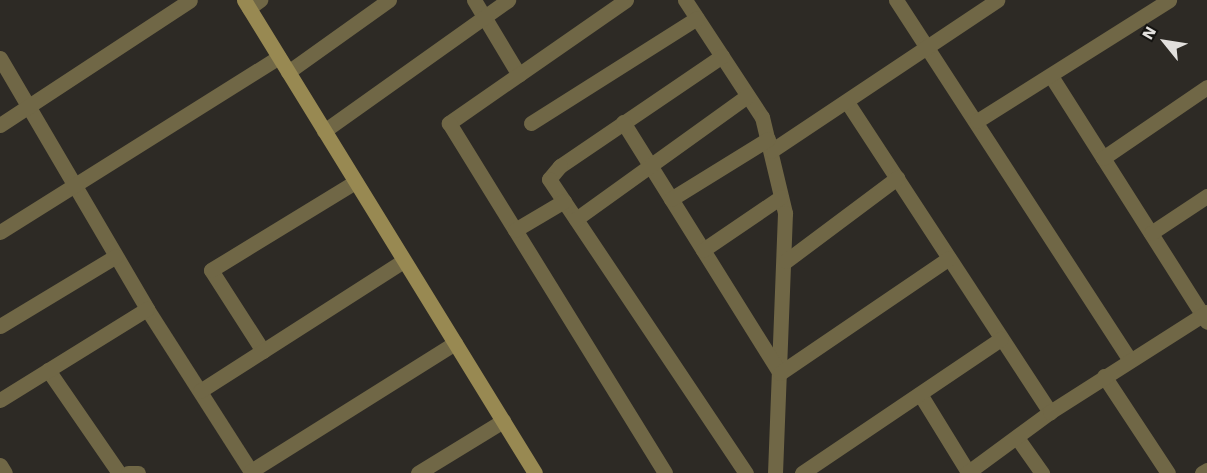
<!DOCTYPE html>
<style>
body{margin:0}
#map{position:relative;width:1207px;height:473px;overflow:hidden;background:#2d2a25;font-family:"Work Sans",sans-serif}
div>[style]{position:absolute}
.street>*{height:15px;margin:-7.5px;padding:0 7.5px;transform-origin:7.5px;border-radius:7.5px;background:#706746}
.secondary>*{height:15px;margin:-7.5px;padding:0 7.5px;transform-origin:7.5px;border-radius:7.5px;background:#988952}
span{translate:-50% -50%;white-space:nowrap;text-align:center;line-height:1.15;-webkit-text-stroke:4.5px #141310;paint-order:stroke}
.north{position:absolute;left:1135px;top:12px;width:60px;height:60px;-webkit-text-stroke:4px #141310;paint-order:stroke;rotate:300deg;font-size:16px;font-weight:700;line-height:24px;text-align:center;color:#e2e0dd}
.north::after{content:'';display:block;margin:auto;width:21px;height:27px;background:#e2e0dd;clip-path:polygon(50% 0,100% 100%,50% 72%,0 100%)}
</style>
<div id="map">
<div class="street">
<i style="left:474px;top:0;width:87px;rotate:59deg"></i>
<i style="left:626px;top:0;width:216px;rotate:145.2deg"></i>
<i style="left:449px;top:123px;width:411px;rotate:58.3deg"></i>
<i style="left:685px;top:0;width:140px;rotate:56.7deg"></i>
<i style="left:762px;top:117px;width:99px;rotate:76.5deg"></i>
<i style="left:785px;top:213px;width:260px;rotate:92.2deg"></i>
<i style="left:896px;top:0;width:428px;rotate:57deg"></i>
<i style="left:249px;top:8px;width:14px;rotate:-36deg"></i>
<i style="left:722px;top:56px;width:196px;rotate:145.8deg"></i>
<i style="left:560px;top:166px;width:17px;rotate:130deg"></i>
<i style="left:549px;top:179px;width:354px;rotate:56.2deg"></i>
<i style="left:0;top:58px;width:291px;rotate:59.6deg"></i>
<i style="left:147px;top:309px;width:195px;rotate:57.4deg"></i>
<i style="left:288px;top:72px;width:124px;rotate:-35.5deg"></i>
<i style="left:1051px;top:76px;width:291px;rotate:57.6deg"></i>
<i style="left:847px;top:102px;width:371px;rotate:56.8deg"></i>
<i style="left:977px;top:121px;width:227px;rotate:-32.2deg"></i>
<i style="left:623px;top:122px;width:296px;rotate:58deg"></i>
<i style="left:780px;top:373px;width:204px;rotate:-34.2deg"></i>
<i style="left:531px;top:123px;width:196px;rotate:-32.3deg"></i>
<i style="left:0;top:125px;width:227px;rotate:-33.3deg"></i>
<i style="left:324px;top:131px;width:226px;rotate:-35.4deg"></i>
<i style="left:771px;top:151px;width:272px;rotate:-33.7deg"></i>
<i style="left:1103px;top:158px;width:126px;rotate:-34.3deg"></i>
<i style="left:671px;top:199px;width:114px;rotate:-31.7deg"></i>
<i style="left:576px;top:219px;width:211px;rotate:-35.7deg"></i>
<i style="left:515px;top:230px;width:57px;rotate:-30.6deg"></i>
<i style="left:0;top:232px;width:329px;rotate:-32.1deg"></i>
<i style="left:1151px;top:233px;width:67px;rotate:-33.5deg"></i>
<i style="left:703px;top:250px;width:94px;rotate:-34.2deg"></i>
<i style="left:786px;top:261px;width:139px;rotate:-36.8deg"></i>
<i style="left:0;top:326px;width:135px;rotate:-31.1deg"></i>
<i style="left:263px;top:351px;width:96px;rotate:-122.7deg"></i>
<i style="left:211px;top:270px;width:169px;rotate:-31.4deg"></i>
<i style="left:48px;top:370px;width:125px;rotate:55.4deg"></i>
<i style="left:1104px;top:376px;width:116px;rotate:56.6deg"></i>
<i style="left:200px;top:391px;width:241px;rotate:-32.6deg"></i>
<i style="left:920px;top:394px;width:92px;rotate:58.4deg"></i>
<i style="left:0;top:400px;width:173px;rotate:-31.8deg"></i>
<i style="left:1018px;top:439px;width:42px;rotate:54.8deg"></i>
<i style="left:0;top:465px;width:9px;rotate:58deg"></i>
<i style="left:251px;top:471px;width:241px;rotate:-32.1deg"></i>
<i style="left:128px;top:473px;width:10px"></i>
<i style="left:418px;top:473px;width:100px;rotate:-31.5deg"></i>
<i style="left:802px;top:473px;width:240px;rotate:-34deg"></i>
<i style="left:967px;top:473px;width:103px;rotate:-36.3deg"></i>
<i style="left:1050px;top:412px;width:186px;rotate:-32.5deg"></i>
<i style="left:1202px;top:473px;width:6px;rotate:-31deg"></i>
</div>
<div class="secondary">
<i style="left:244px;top:0;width:555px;rotate:58.4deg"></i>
</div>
<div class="north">N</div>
</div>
